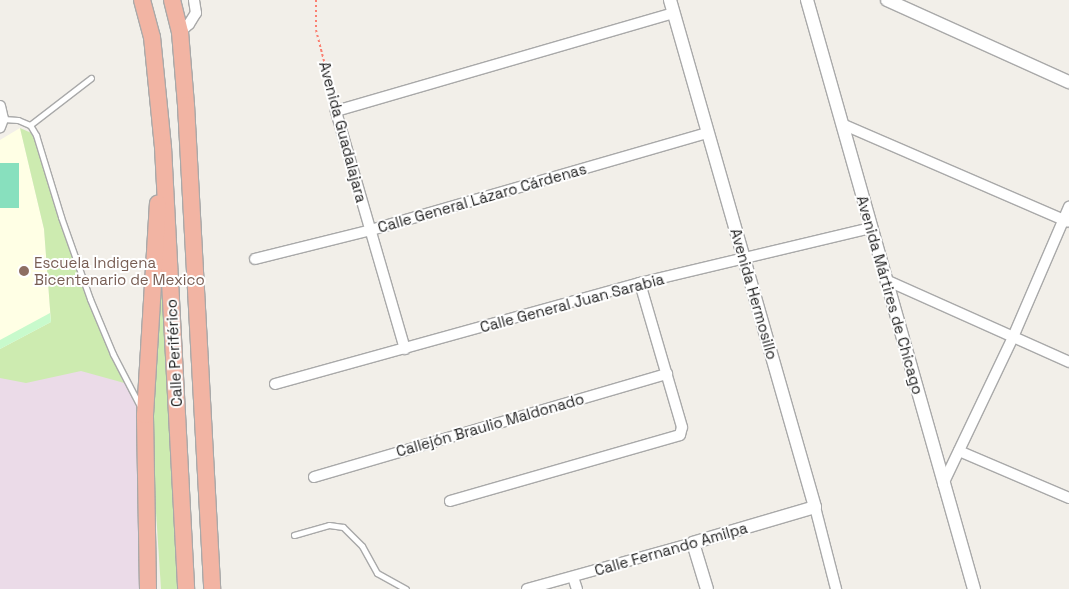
<!DOCTYPE html>
<meta charset="utf-8">
<style>
body{margin:0}
#map{position:relative;width:1069px;height:589px;overflow:hidden;background:#f2efe9;font-family:"Space Grotesk",sans-serif}
div>[style]{position:absolute}
.industrial>*{inset:0;background:#ebdbe8}
.education>*{inset:0;background:#ffffe5}
.grass>*{inset:0;background:#cdebb0}
.park>*{inset:0;background:#c8facc}
.pitch>*{inset:0;background:#88e0be}
.path>*{height:2px;margin-top:-1px;transform-origin:0;background:repeating-linear-gradient(90deg,#fa8072 0 2.5px,transparent 0 5px)}
.roads{filter:drop-shadow(1px 0 #a9a9a9) drop-shadow(-1px 0 #a9a9a9) drop-shadow(0 1px #a9a9a9) drop-shadow(0 -1px #a9a9a9)}
.service>*{height:5px;margin:-2.5px;padding:0 2.5px;transform-origin:2.5px;border-radius:2.5px;background:#fff}
.minor>*{height:10px;margin:-5px;padding:0 5px;transform-origin:5px;border-radius:5px;background:#fff}
.tertiary>*{height:12px;margin:-6px;padding:0 6px;transform-origin:6px;border-radius:6px;background:#fff}
.trunk>*{height:16px;margin:-8px;padding:0 8px;transform-origin:8px;border-radius:8px;background:#f2b4a3}
.dots>*{width:14px;height:14px;translate:-50% -50%;box-sizing:border-box;border:2px solid #fff;border-radius:50%}
span{translate:-50% -50%;white-space:nowrap;text-align:center;line-height:1.15;-webkit-text-stroke:4px #fff;paint-order:stroke}
.street-label{font-size:15px;color:#222}
.education-label{font-size:15px;color:#785e54}
.left{translate:0 -50%;text-align:left}
</style>
<div id="map">
<div class="industrial">
<i style="clip-path:polygon(99px 323px,140px 411px,146px 589px,0 589px,0 355px)"></i>
</div>
<div class="education">
<i style="clip-path:polygon(20px 128px,44px 229px,51px 322px,0 349px,0 140px)"></i>
</div>
<div class="grass">
<i style="clip-path:polygon(20px 128px,36px 135px,90px 299px,128px 384px,81px 371px,26px 383px,0 378px,0 349px,51px 322px,44px 229px)"></i>
<i style="clip-path:polygon(160px 246px,178px 589px,161px 589px,154px 481px,153px 413px)"></i>
</div>
<div class="park">
<i style="clip-path:polygon(50px 313px,51px 322px,0 349px,0 340px)"></i>
</div>
<div class="pitch">
<i style="clip-path:polygon(0 163px,19px 163px,19px 208px,0 208px)"></i>
</div>
<div class="path">
<i style="left:316px;top:0;width:30px;rotate:90deg"></i>
<i style="left:316px;top:30px;width:72px;rotate:75.6deg"></i>
</div>
<div class="roads">
<div class="service">
<i style="left:3px;top:119px;width:15px;rotate:4deg"></i>
<i style="left:18px;top:120px;width:13px;rotate:23deg"></i>
<i style="left:30px;top:125px;width:12px;rotate:59deg"></i>
<i style="left:36px;top:135px;width:86px;rotate:73deg"></i>
<i style="left:61px;top:217px;width:87px;rotate:70.5deg"></i>
<i style="left:90px;top:299px;width:60px;rotate:67.3deg"></i>
<i style="left:113px;top:354px;width:59px;rotate:62.6deg"></i>
<i style="left:30px;top:125px;width:77px;rotate:-37.6deg"></i>
<i style="left:294px;top:535px;width:36px;rotate:-16deg"></i>
<i style="left:329px;top:525px;width:14px;rotate:8deg"></i>
<i style="left:343px;top:527px;width:27px;rotate:45deg"></i>
<i style="left:362px;top:546px;width:31px;rotate:61deg"></i>
<i style="left:377px;top:573px;width:33px;rotate:29deg"></i>
</div>
<div class="minor">
<i style="left:180px;top:32px;width:12px;rotate:-42deg"></i>
<i style="left:189px;top:24px;width:13px;rotate:-58deg"></i>
<i style="left:196px;top:13px;width:13px;rotate:-99deg"></i>
<i style="left:0;top:106px;width:13px;rotate:77deg"></i>
<i style="left:3px;top:119px;width:9px;rotate:111deg"></i>
<i style="left:842px;top:124px;width:246px;rotate:23.4deg"></i>
<i style="left:255px;top:259px;width:120px;rotate:-14deg"></i>
<i style="left:371px;top:230px;width:350px;rotate:-16.1deg"></i>
<i style="left:886px;top:280px;width:201px;rotate:24.1deg"></i>
<i style="left:405px;top:349px;width:248px;rotate:-106.2deg"></i>
<i style="left:336px;top:111px;width:351px;rotate:-16.2deg"></i>
<i style="left:275px;top:384px;width:379px;rotate:-15.5deg"></i>
<i style="left:640px;top:283px;width:237px;rotate:-13.4deg"></i>
<i style="left:959px;top:451px;width:120px;rotate:23.1deg"></i>
<i style="left:314px;top:477px;width:368px;rotate:-16.3deg"></i>
<i style="left:943px;top:484px;width:163px;rotate:-64.5deg"></i>
<i style="left:1013px;top:337px;width:142px;rotate:-66.7deg"></i>
<i style="left:450px;top:501px;width:239px;rotate:-16deg"></i>
<i style="left:680px;top:435px;width:8px;rotate:-76deg"></i>
<i style="left:682px;top:427px;width:150px;rotate:-106.3deg"></i>
<i style="left:815px;top:507px;width:85px;rotate:75.6deg"></i>
<i style="left:573px;top:577px;width:13px;rotate:72deg"></i>
<i style="left:527px;top:589px;width:172px;rotate:-15.5deg"></i>
</div>
<div class="tertiary">
<i style="left:670px;top:0;width:527px;rotate:74.04deg"></i>
<i style="left:815px;top:507px;width:127px;rotate:163.6deg"></i>
<i style="left:693px;top:543px;width:48px;rotate:73.1deg"></i>
<i style="left:807px;top:0;width:612px;rotate:74.17deg"></i>
<i style="left:887px;top:0;width:200px;rotate:24.3deg"></i>
</div>
<div class="trunk">
<i style="left:142px;top:0;width:38px;rotate:75deg"></i>
<i style="left:152px;top:37px;width:111px;rotate:84.3deg"></i>
<i style="left:163px;top:147px;width:443px;rotate:87deg"></i>
<i style="left:172px;top:0;width:33px;rotate:76deg"></i>
<i style="left:180px;top:32px;width:73px;rotate:85.3deg"></i>
<i style="left:186px;top:105px;width:485px;rotate:86.9deg"></i>
<i style="left:148px;top:589px;width:174px;rotate:-91deg"></i>
<i style="left:145px;top:415px;width:212px;rotate:-86.5deg"></i>
</div>
</div>
<div class="dots">
<i style="left:24px;top:271px;background:#8d6e63"></i>
</div>
<div class="street-label">
<span style="left:343px;top:132px;rotate:75deg">Avenida Guadalajara</span>
<span style="left:482px;top:198px;rotate:-16deg">Calle General Lázaro Cárdenas</span>
<span style="left:754px;top:294px;rotate:74deg">Avenida Hermosillo</span>
<span style="left:890px;top:295px;rotate:74deg">Avenida Mártires de Chicago</span>
<span style="left:572px;top:303px;rotate:-15deg">Calle General Juan Sarabia</span>
<span style="left:174px;top:353px;rotate:-93deg">Calle Periférico</span>
<span style="left:490px;top:425px;rotate:-16deg">Callejón Braulio Maldonado</span>
<span style="left:671px;top:549px;rotate:-16deg">Calle Fernando Amilpa</span>
</div>
<div class="education-label">
<span class="left" style="left:34px;top:271px">Escuela Indigena<br>Bicentenario de Mexico</span>
</div>
</div>
